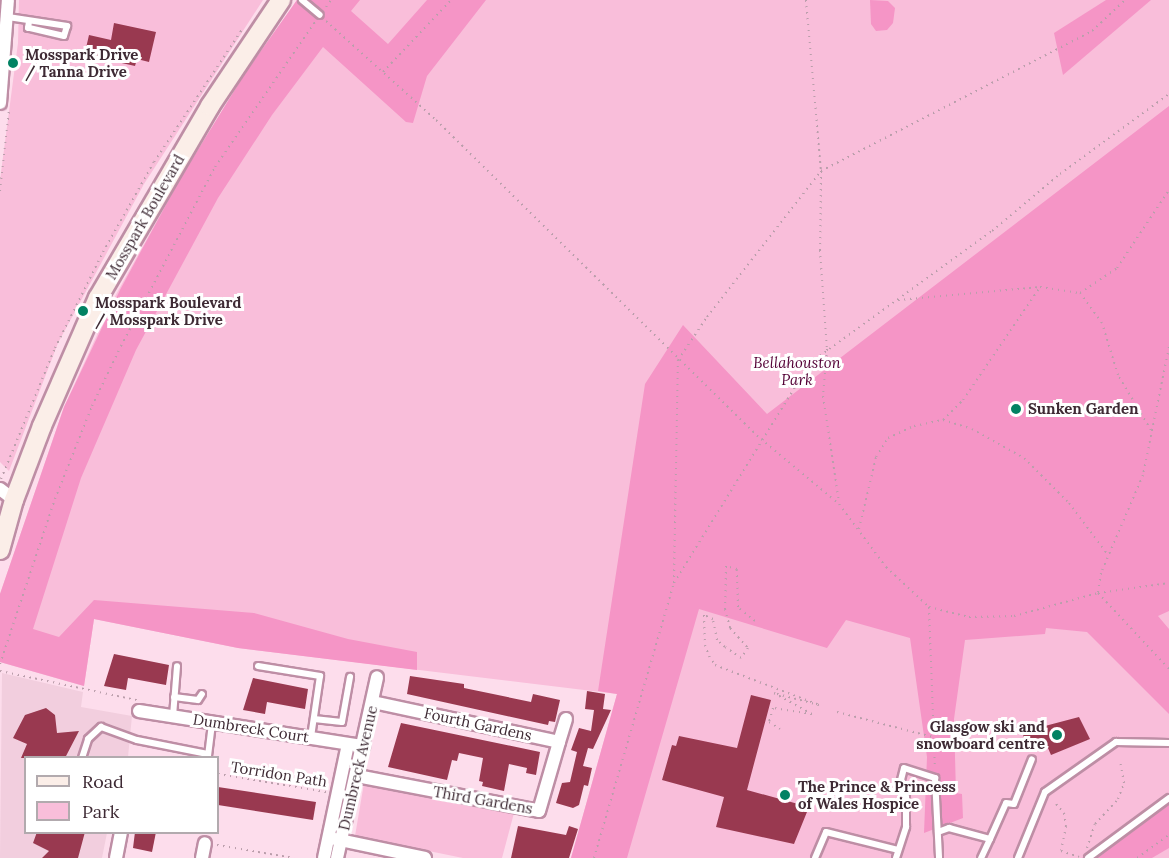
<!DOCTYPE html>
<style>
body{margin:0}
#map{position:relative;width:1169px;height:858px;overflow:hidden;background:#fdddec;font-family:Lora,serif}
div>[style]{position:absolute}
.built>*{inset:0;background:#f2cede}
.green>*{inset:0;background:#f9beda}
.forest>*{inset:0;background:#f595c6}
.building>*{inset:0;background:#993950}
.path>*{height:2px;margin-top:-1px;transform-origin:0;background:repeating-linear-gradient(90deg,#ba9eab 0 1.5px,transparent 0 6px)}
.roads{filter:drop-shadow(2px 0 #be8ea5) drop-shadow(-2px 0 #be8ea5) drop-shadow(0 2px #be8ea5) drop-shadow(0 -2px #be8ea5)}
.lane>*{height:6px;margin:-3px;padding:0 3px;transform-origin:3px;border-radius:3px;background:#fff}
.street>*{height:12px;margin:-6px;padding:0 6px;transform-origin:6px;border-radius:6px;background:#fff}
.secondary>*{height:18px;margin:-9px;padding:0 9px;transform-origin:9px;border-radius:9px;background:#fbeee8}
.dots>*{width:16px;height:16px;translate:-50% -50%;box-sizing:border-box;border:3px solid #fff;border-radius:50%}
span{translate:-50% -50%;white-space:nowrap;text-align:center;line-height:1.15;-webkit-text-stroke:6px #fff;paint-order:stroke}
.poi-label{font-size:15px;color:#3e2a34;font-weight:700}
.left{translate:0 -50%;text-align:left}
.right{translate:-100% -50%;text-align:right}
.street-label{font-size:15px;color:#3e2a34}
.park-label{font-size:15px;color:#540036;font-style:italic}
.legend{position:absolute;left:24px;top:756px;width:195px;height:78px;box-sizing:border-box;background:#fff;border:2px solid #b2aaae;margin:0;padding:8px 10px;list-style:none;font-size:18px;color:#3e2a34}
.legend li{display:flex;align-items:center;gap:12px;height:30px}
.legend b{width:30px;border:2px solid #b2aaae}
</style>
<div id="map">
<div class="built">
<i style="clip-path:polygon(2px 673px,83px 692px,81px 707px,132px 716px,128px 757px,26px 758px,26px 832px,107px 833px,102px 858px,0 858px)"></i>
</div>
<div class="green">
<i style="clip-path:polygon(19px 0,263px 0,144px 184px,58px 343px,9px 471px,0 462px,0 180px,18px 43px)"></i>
<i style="clip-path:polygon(297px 0,1169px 0,1169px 858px,571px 858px,617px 694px,238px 648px,94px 619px,84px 686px,0 662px,0 594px,64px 407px,113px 300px,180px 179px,244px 75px)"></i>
<i style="clip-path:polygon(364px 783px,514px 813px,502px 858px,463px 858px,355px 836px)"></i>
</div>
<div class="forest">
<i style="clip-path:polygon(297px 0,360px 0,351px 11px,388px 44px,427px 0,486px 0,427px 76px,413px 123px,406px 122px,323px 47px,272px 115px,218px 198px,136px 350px,81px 478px,33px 629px,59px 637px,94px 600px,254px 613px,348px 639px,417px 652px,417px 670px,238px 648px,94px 619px,84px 686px,0 662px,0 594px,64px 407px,120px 290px,180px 179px,244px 75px)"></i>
<i style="clip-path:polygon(870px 0,888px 1px,895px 8px,893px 23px,887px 30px,876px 31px,871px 24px)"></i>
<i style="clip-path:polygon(1106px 0,1151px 0,1063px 75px,1054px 33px)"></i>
<i style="clip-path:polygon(1169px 106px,1169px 611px,1158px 616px,1169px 629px,1169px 714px,1087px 632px,1046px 628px,1045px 634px,965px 640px,954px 719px,956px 793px,962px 794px,963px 818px,924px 833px,927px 757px,910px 638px,846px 620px,827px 648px,699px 609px,627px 858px,571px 858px,617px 694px,598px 691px,645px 384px,683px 325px,767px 414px)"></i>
<i style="clip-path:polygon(1169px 801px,1169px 848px,1152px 858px,1094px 858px)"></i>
</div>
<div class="building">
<i style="clip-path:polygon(114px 23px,156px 32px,149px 62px,137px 59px,135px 66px,95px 57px,96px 51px,86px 48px,89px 35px,111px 40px)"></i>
<i style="clip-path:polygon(114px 654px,169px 665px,166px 685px,128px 678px,126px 690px,104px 686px)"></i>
<i style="clip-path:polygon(410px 676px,464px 684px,464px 688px,531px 702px,533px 694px,560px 700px,555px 722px,549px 721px,548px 725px,407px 694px)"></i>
<i style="clip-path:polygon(253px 678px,308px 689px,305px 709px,267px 702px,265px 714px,243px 710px)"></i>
<i style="clip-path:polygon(587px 691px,605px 694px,603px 709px,611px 710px,593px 749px,588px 748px,583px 766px,592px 768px,588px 786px,584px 785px,579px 805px,573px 808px,556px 803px,562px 783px,570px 782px,577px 752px,571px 750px,579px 728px,591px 731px,594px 710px,585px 709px)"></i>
<i style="clip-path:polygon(751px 695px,771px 700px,747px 790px,809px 807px,794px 844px,716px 827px,724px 797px,662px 780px,672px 745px,676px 746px,679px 736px,737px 748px)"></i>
<i style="clip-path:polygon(46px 708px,55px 715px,57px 733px,79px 731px,65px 758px,21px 758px,27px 744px,13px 738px,25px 715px)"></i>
<i style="clip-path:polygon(1079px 717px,1090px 739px,1051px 755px,1045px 741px,1029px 748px,1023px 736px,1026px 731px)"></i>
<i style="clip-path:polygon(401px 723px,540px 752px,536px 775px,526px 773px,527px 768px,509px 764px,504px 791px,482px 786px,483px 782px,479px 781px,483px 758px,459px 753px,457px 761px,452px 760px,447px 780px,388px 767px)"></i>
<i style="clip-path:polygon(218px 787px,316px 802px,313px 820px,218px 805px)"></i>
<i style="clip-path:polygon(518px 826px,566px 835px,569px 826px,578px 829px,569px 858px,511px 858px)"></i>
<i style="clip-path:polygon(37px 832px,85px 832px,78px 858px,42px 858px,49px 851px,33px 843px)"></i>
<i style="clip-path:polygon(135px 832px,156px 832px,152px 852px,133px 848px)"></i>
</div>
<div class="path">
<i style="left:806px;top:0;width:172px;rotate:85deg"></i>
<i style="left:821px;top:171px;width:79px;rotate:90.7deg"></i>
<i style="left:820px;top:250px;width:99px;rotate:86deg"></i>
<i style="left:827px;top:349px;width:47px;rotate:94.9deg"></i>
<i style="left:823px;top:396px;width:107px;rotate:81.4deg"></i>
<i style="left:326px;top:7px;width:9px;rotate:-54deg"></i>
<i style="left:326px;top:21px;width:148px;rotate:42deg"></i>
<i style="left:436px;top:120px;width:455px;rotate:44.5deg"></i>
<i style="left:761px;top:439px;width:102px;rotate:39.8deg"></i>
<i style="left:839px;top:504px;width:79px;rotate:53.3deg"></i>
<i style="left:886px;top:567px;width:59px;rotate:42.9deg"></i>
<i style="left:929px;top:607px;width:41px;rotate:14deg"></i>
<i style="left:969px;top:617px;width:45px;rotate:-1.3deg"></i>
<i style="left:1014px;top:616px;width:87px;rotate:-15.3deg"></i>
<i style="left:1098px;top:593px;width:72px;rotate:-8deg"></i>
<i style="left:383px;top:72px;width:99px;rotate:-46.6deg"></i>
<i style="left:0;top:191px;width:81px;rotate:-83.7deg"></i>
<i style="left:898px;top:300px;width:143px;rotate:-5.2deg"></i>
<i style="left:1040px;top:287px;width:40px;rotate:8.5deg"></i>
<i style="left:1169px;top:347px;width:131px;rotate:101.5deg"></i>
<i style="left:1143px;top:475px;width:107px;rotate:113.2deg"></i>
<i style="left:1101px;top:573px;width:20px;rotate:99deg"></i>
<i style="left:1098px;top:593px;width:104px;rotate:46.9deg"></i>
<i style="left:943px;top:420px;width:30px;rotate:17deg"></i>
<i style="left:972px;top:429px;width:60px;rotate:29.1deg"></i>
<i style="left:1024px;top:458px;width:64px;rotate:45deg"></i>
<i style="left:1069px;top:503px;width:65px;rotate:53.1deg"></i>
<i style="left:1151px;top:430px;width:64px;rotate:-121deg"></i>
<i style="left:1118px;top:375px;width:54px;rotate:-107.1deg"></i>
<i style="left:1102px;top:323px;width:37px;rotate:-126deg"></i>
<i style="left:1080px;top:293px;width:45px;rotate:-34deg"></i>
<i style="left:1117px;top:268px;width:94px;rotate:-56.3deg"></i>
<i style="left:1px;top:479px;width:142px;rotate:-67.6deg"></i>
<i style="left:55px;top:348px;width:107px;rotate:-63.4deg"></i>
<i style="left:103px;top:252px;width:103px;rotate:-60.5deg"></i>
<i style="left:154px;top:162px;width:161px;rotate:-56.4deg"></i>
<i style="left:859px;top:529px;width:74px;rotate:-76.7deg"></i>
<i style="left:876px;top:457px;width:22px;rotate:-58deg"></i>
<i style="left:888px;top:438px;width:29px;rotate:-25deg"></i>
<i style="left:914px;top:426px;width:30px;rotate:-12deg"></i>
<i style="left:943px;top:420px;width:28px;rotate:-45deg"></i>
<i style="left:963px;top:400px;width:137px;rotate:-55.7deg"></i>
<i style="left:674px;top:583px;width:223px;rotate:-89deg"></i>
<i style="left:678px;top:360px;width:52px;rotate:-56deg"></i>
<i style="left:707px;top:317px;width:185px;rotate:-52deg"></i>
<i style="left:821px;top:171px;width:305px;rotate:-27.3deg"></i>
<i style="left:1092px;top:31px;width:45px;rotate:-43.2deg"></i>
<i style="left:929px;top:607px;width:162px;rotate:87.9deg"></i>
<i style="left:755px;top:621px;width:22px;rotate:-141deg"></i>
<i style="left:738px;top:607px;width:38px;rotate:-92deg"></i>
<i style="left:737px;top:569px;width:11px;rotate:-165deg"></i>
<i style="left:726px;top:566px;width:43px;rotate:91.3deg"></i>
<i style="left:725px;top:609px;width:20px;rotate:75deg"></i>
<i style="left:730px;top:628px;width:27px;rotate:48deg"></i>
<i style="left:748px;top:648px;width:12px;rotate:125deg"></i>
<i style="left:741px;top:658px;width:19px;rotate:-145deg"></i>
<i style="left:725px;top:647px;width:11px;rotate:-139deg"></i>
<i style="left:717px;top:640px;width:21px;rotate:-101deg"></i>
<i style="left:713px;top:619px;width:10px;rotate:-156deg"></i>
<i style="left:704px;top:615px;width:30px;rotate:88deg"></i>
<i style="left:705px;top:645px;width:12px;rotate:70deg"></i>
<i style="left:709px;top:656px;width:11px;rotate:56deg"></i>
<i style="left:715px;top:665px;width:111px;rotate:21deg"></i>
<i style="left:819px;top:705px;width:47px;rotate:-165.1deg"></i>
<i style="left:774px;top:693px;width:43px;rotate:28.9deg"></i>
<i style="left:812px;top:714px;width:39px;rotate:-171deg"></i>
<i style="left:773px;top:708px;width:15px;rotate:106deg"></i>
<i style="left:769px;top:722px;width:13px;rotate:32deg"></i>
<i style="left:0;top:664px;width:174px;rotate:-71.6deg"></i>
<i style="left:55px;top:499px;width:100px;rotate:-68.3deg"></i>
<i style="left:92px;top:406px;width:67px;rotate:-64.2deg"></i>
<i style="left:121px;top:346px;width:202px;rotate:-62.3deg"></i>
<i style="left:215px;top:167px;width:176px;rotate:-55.4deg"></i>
<i style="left:0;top:671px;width:140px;rotate:12deg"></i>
<i style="left:837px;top:712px;width:99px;rotate:14.6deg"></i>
<i style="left:218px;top:774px;width:110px;rotate:9.4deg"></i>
<i style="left:1056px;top:804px;width:12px;rotate:48deg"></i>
<i style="left:1064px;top:813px;width:13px;rotate:81deg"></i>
<i style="left:1066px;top:826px;width:25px;rotate:101deg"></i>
<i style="left:1061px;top:851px;width:19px;rotate:18deg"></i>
<i style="left:217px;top:845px;width:78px;rotate:9.6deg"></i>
<i style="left:1087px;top:848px;width:25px;rotate:-72deg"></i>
<i style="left:1095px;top:824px;width:34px;rotate:-47deg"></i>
<i style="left:1118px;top:799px;width:17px;rotate:-69deg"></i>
<i style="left:1124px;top:783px;width:22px;rotate:-100deg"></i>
<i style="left:594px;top:858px;width:286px;rotate:-73.8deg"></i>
<i style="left:674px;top:583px;width:259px;rotate:-58.3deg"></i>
<i style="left:810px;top:363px;width:225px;rotate:-36deg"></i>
<i style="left:992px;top:231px;width:89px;rotate:-40deg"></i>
<i style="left:1060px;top:174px;width:135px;rotate:-36.3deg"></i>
<i style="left:1137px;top:858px;width:39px;rotate:-36deg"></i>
</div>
<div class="roads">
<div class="lane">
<i style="left:302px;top:0;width:23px;rotate:40deg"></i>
<i style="left:8px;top:17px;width:60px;rotate:8.7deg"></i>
<i style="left:67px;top:26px;width:10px;rotate:107deg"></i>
<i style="left:64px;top:36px;width:37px;rotate:-167deg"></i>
<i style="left:28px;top:28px;width:6px;rotate:-81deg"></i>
<i style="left:258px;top:666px;width:63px;rotate:9.2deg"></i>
<i style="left:320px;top:676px;width:62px;rotate:98.4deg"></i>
<i style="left:174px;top:697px;width:24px;rotate:7deg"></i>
<i style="left:198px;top:700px;width:7px;rotate:-56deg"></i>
<i style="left:173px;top:716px;width:50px;rotate:-85.4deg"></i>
<i style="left:314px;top:719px;width:28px;rotate:6deg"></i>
<i style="left:342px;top:722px;width:46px;rotate:-79.9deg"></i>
<i style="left:208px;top:756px;width:35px;rotate:-83deg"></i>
<i style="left:82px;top:758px;width:20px;rotate:-72deg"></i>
<i style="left:88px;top:739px;width:18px;rotate:-43deg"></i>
<i style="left:101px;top:727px;width:38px;rotate:20deg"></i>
<i style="left:137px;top:740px;width:72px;rotate:11.2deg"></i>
<i style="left:938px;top:832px;width:12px;rotate:-20deg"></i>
<i style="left:949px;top:828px;width:42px;rotate:15deg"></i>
<i style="left:990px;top:839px;width:21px;rotate:115deg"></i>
<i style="left:990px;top:839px;width:39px;rotate:-66deg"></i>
<i style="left:1006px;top:803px;width:8px;rotate:7deg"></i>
<i style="left:1014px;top:804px;width:48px;rotate:-68.2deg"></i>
<i style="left:815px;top:858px;width:28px;rotate:-67deg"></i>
<i style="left:826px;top:832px;width:74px;rotate:14deg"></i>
<i style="left:896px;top:858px;width:33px;rotate:-72deg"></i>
<i style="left:906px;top:827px;width:30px;rotate:-90deg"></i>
<i style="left:906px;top:797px;width:14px;rotate:-115deg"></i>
<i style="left:900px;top:784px;width:16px;rotate:-76deg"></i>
<i style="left:904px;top:768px;width:33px;rotate:18deg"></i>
<i style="left:935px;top:778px;width:80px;rotate:87.1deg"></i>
<i style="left:1018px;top:858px;width:71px;rotate:-67.8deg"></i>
<i style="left:1045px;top:792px;width:87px;rotate:-35.2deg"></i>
<i style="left:1116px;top:742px;width:53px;rotate:1.1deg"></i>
<i style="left:1088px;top:858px;width:101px;rotate:-36.5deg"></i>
</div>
<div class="street">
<i style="left:0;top:103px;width:103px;rotate:-85.6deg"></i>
<i style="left:0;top:489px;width:18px;rotate:38deg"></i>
<i style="left:373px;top:702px;width:190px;rotate:12.1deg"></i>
<i style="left:559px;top:742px;width:24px;rotate:-73deg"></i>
<i style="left:139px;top:711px;width:227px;rotate:8.9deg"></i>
<i style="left:357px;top:776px;width:185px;rotate:10.9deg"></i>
<i style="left:539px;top:811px;width:72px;rotate:-73.8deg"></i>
<i style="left:335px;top:839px;width:92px;rotate:11.9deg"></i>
<i style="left:116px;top:858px;width:26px;rotate:-79deg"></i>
<i style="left:202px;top:858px;width:15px;rotate:-79deg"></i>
<i style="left:324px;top:858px;width:116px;rotate:-78.1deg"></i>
<i style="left:337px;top:858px;width:185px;rotate:-77.5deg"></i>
</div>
<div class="secondary">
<i style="left:0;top:550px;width:52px;rotate:-74.4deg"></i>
<i style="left:14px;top:500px;width:79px;rotate:-69.3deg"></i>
<i style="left:42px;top:426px;width:140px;rotate:-66.4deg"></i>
<i style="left:98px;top:298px;width:222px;rotate:-59.7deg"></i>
<i style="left:210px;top:106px;width:128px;rotate:-56.2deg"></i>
</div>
</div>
<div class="dots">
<i style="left:13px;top:63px;background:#028263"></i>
<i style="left:83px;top:311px;background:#028263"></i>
<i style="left:1016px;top:409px;background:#028263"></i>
<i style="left:1057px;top:735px;background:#028263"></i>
<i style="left:785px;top:795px;background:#028263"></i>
</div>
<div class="poi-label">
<span class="left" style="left:25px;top:63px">Mosspark Drive<br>/ Tanna Drive</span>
<span class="left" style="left:95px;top:311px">Mosspark Boulevard<br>/ Mosspark Drive</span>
<span class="left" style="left:1028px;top:409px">Sunken Garden</span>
<span class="right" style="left:1045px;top:735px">Glasgow ski and<br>snowboard centre</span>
<span class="left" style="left:798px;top:795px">The Prince &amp; Princess<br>of Wales Hospice</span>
</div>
<div class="street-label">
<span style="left:145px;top:217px;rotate:-60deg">Mosspark Boulevard</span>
<span style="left:478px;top:724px;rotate:12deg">Fourth Gardens</span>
<span style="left:251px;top:728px;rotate:9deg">Dumbreck Court</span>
<span style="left:358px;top:768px;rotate:-77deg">Dumbreck Avenue</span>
<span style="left:279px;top:774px;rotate:9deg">Torridon Path</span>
<span style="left:483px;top:800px;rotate:10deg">Third Gardens</span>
</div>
<div class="park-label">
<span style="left:797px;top:371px">Bellahouston<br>Park</span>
</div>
<ul class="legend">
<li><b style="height:8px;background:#fbeee8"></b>Road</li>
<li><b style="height:16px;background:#f9beda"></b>Park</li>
</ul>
</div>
